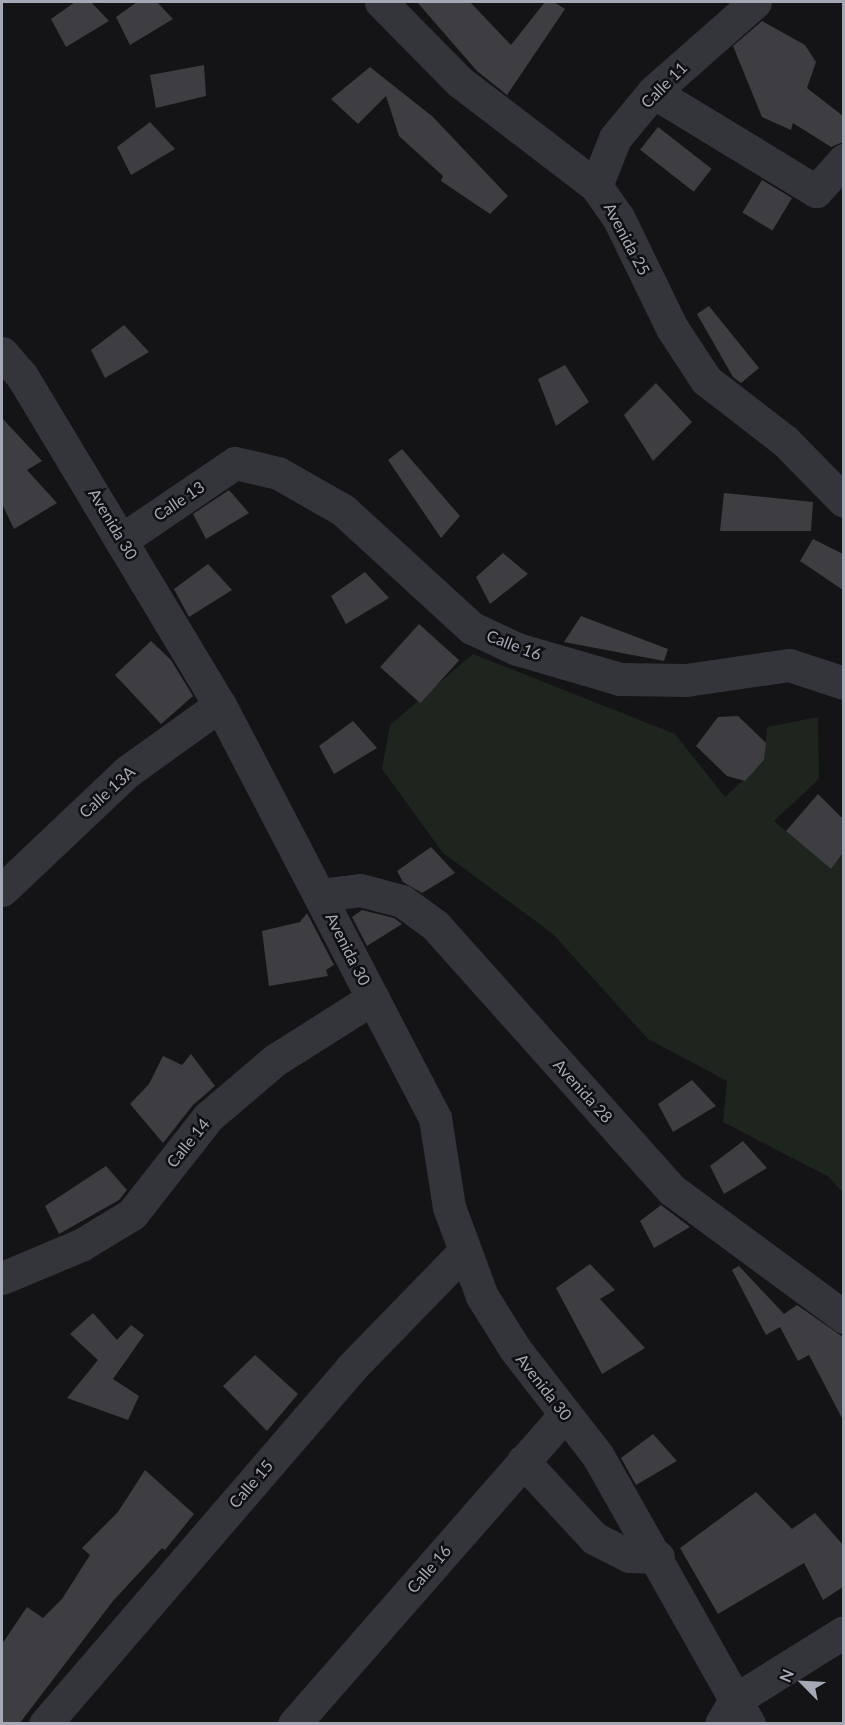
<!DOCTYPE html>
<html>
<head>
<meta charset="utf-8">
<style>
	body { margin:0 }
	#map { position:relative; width:845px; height:1725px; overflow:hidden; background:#141315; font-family:Lato,sans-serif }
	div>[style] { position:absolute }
	.green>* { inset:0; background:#1e251f }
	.building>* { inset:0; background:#3e3e42; transform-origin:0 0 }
	.minor>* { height:33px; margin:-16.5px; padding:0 16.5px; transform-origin:16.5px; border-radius:16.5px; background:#34353a }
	span { translate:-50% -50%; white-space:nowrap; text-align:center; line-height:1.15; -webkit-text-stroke:5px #0f0e10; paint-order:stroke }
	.street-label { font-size:16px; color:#a5a9b6 }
	.frame { position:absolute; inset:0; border:3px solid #a5a9b6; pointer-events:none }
	.north { position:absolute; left:773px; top:1653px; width:60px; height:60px; -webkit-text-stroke:4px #0f0e10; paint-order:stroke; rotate:294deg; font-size:16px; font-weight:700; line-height:24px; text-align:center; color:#a5a9b6 }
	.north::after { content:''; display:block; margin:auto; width:21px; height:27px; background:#a5a9b6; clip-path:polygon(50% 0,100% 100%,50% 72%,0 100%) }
</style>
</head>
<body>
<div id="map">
	<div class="green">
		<div style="clip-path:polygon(473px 654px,675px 734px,725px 797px,764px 761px,767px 727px,818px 717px,819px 779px,774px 821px,831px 869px,843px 854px,843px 1193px,829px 1177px,723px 1122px,727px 1081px,648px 1039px,553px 934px,443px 853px,382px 769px,390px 725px)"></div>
	</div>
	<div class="building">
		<div style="clip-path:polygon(75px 2px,91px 2px,109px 21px,66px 47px,51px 19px)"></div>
		<div style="clip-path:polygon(137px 2px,157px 2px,173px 19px,130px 45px,116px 17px)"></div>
		<div style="clip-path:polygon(417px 2px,470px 2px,511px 45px,545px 2px,554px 2px,565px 9px,507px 95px,477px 71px)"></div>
		<div style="clip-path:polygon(762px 21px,805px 45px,816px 62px,807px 88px,843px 116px,843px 142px,831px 147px,793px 123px,791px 130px,762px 117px,733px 46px)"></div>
		<div style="clip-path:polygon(204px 65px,206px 96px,156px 108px,150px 75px)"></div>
		<div style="clip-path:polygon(370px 67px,433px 117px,508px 196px,490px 214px,441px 181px,443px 176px,399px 136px,386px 96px,358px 124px,331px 99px)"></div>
		<div style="clip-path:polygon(150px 122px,175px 149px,131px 175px,117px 147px)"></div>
		<div style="left:658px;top:127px;width:68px;height:29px;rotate:38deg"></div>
		<div style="left:762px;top:180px;width:35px;height:38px;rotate:31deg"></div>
		<div style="clip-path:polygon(709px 306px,759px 368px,741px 383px,733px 377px,697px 314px)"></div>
		<div style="clip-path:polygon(124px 325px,149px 352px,105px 378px,91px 350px)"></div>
		<div style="clip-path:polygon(565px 365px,589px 402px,556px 426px,538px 379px)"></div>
		<div style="clip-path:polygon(656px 383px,692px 422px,653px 461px,624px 415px)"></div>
		<div style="clip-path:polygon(2px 418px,42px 461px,27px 470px,57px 503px,14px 529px,2px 504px)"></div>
		<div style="clip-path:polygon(402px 449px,460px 516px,441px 538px,388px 460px)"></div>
		<div style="clip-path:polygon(229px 490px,249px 513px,206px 539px,193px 514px)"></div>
		<div style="clip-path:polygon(724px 493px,813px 502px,811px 531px,720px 531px)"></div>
		<div style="clip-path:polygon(813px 539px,843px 554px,843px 590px,800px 561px)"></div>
		<div style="clip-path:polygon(503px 553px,528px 574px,490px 604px,476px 577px)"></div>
		<div style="clip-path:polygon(208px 564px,232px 590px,189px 617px,174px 589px)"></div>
		<div style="clip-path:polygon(365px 572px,389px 598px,346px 624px,331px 596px)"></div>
		<div style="clip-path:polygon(581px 616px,668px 649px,664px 661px,564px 642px)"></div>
		<div style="left:419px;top:624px;width:54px;height:58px;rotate:42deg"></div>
		<div style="clip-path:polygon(151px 641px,171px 660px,193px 696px,161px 724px,115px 675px)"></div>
		<div style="clip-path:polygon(738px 716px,766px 743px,764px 760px,745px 781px,727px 776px,696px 746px,718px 717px)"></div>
		<div style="clip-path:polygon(353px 721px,377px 748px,334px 774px,319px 746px)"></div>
		<div style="clip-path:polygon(818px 794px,843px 819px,843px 853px,831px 869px,786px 831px)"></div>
		<div style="clip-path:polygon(431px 847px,455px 873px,422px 893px,403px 882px,397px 871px)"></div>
		<div style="clip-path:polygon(362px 910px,394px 918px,402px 924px,367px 946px,352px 917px)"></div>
		<div style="clip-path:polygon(307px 913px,334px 965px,326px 970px,328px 976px,269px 986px,262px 931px,300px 922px)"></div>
		<div style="clip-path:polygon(191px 1054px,215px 1086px,193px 1105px,163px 1143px,130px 1104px,149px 1084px,163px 1056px,182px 1065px)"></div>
		<div style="clip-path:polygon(692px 1080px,716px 1106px,673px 1132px,658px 1104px)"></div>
		<div style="clip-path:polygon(743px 1141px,767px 1168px,724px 1194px,710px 1166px)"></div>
		<div style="clip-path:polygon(106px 1166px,127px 1190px,119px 1200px,59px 1234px,45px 1206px)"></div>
		<div style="clip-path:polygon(661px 1205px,690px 1227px,654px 1248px,640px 1221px)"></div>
		<div style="clip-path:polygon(590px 1264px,615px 1290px,600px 1299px,645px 1348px,602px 1374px,556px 1288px)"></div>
		<div style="clip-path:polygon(739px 1266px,784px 1314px,797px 1305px,843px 1337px,843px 1420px,809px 1355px,798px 1361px,780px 1327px,766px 1335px,732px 1270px)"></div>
		<div style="clip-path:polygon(93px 1313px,117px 1340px,131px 1325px,144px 1335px,113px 1379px,139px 1396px,128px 1420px,67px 1398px,98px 1360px,70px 1334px)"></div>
		<div style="clip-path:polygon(255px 1355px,298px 1394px,267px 1431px,223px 1386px)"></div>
		<div style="clip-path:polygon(653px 1434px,677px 1461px,636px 1485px,621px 1458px)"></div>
		<div style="clip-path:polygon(145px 1470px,194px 1514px,165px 1550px,162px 1548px,113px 1601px,19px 1724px,2px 1724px,2px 1644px,27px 1607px,43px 1618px,62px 1599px,90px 1555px,82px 1548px,118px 1512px)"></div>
		<div style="clip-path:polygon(756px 1492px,792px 1529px,815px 1513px,843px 1545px,843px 1587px,823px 1600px,804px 1563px,718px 1614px,680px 1548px)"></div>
	</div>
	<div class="minor">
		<div style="left:381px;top:2px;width:112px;rotate:45.4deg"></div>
		<div style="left:460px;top:82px;width:171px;rotate:37.4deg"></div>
		<div style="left:596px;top:186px;width:38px;rotate:55deg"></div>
		<div style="left:618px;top:217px;width:123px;rotate:64.1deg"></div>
		<div style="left:672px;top:328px;width:62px;rotate:56.8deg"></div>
		<div style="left:706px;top:380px;width:100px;rotate:37.7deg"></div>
		<div style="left:785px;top:441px;width:84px;rotate:45.5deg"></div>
		<div style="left:653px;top:92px;width:191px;rotate:31.3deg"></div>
		<div style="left:816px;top:191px;width:42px;rotate:-47.9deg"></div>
		<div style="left:596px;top:186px;width:52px;rotate:-68.4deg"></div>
		<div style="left:615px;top:138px;width:60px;rotate:-50.4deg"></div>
		<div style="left:653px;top:92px;width:136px;rotate:-41.4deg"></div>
		<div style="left:2px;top:353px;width:30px;rotate:49deg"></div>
		<div style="left:22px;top:376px;width:384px;rotate:59deg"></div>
		<div style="left:220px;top:705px;width:466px;rotate:62.5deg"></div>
		<div style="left:435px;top:1118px;width:90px;rotate:81.1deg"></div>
		<div style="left:449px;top:1207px;width:95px;rotate:69.7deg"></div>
		<div style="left:482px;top:1296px;width:62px;rotate:58.1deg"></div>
		<div style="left:515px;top:1349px;width:135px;rotate:52.2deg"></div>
		<div style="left:598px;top:1456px;width:308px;rotate:60.6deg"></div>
		<div style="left:123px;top:539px;width:135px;rotate:-34.2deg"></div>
		<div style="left:235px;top:463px;width:44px;rotate:13.1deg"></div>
		<div style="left:278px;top:473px;width:75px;rotate:29.6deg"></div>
		<div style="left:343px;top:510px;width:175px;rotate:42.5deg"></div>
		<div style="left:472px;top:628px;width:50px;rotate:25deg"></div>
		<div style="left:517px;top:649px;width:107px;rotate:16.2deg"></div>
		<div style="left:620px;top:679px;width:66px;rotate:0.9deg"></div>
		<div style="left:686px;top:680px;width:104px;rotate:-8.3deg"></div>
		<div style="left:789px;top:665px;width:58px;rotate:18.1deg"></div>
		<div style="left:2px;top:890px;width:173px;rotate:-43.4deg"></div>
		<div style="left:128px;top:771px;width:113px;rotate:-35.7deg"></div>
		<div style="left:321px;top:895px;width:39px;rotate:-7deg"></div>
		<div style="left:360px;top:890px;width:43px;rotate:14.7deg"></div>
		<div style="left:402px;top:901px;width:41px;rotate:36deg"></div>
		<div style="left:435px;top:925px;width:356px;rotate:48.2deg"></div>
		<div style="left:672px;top:1190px;width:214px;rotate:36.4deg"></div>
		<div style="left:2px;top:1278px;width:86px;rotate:-22.7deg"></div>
		<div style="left:81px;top:1245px;width:60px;rotate:-31.3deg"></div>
		<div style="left:132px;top:1214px;width:123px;rotate:-51.9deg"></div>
		<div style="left:208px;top:1117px;width:88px;rotate:-40.4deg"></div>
		<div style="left:275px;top:1060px;width:116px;rotate:-32.3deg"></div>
		<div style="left:523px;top:1461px;width:105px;rotate:47.3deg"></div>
		<div style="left:594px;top:1538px;width:39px;rotate:27deg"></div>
		<div style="left:629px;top:1556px;width:29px;rotate:2deg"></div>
		<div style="left:45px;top:1724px;width:469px;rotate:-49.3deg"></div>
		<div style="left:351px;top:1368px;width:162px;rotate:-45.8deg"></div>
		<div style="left:294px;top:1724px;width:412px;rotate:-48.8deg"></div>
		<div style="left:721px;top:1724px;width:28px;rotate:-60deg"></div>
		<div style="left:735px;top:1700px;width:128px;rotate:-32deg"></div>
	</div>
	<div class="street-label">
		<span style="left:664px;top:85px;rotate:-45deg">Calle 11</span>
		<span style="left:627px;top:239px;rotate:62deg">Avenida 25</span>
		<span style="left:179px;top:501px;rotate:-34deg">Calle 13</span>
		<span style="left:113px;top:524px;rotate:59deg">Avenida 30</span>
		<span style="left:514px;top:645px;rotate:21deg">Calle 16</span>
		<span style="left:107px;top:792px;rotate:-42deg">Calle 13A</span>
		<span style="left:348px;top:949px;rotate:63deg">Avenida 30</span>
		<span style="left:583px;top:1091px;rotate:48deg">Avenida 28</span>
		<span style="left:188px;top:1143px;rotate:-51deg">Calle 14</span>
		<span style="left:544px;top:1387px;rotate:52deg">Avenida 30</span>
		<span style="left:251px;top:1484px;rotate:-49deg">Calle 15</span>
		<span style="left:429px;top:1569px;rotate:-49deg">Calle 16</span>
	</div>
	<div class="frame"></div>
	<div class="north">N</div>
</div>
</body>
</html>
